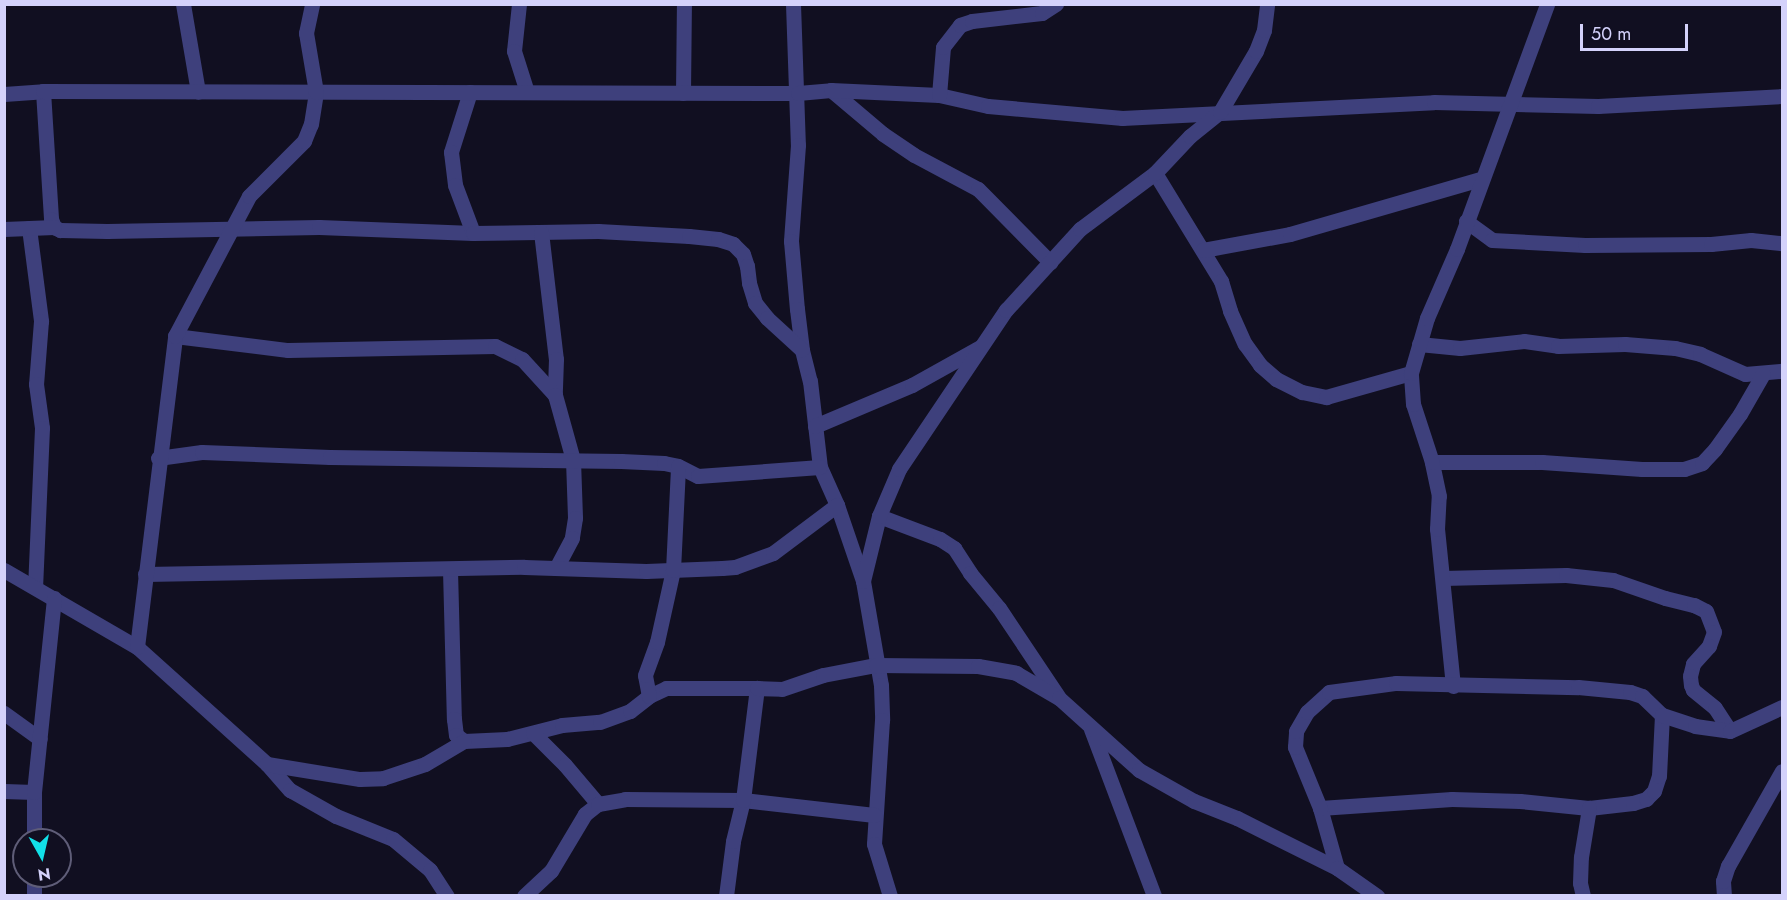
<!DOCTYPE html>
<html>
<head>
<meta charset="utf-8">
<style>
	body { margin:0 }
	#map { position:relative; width:1787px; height:900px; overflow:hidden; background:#110f21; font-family:Jost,sans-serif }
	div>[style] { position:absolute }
	.minor>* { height:15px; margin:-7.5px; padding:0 7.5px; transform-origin:7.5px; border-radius:7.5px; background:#3e407c }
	span { translate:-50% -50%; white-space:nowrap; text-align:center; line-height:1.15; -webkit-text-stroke:4.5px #110f21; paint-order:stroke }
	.frame { position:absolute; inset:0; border:6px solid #d4d2fb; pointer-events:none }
	.north { position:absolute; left:12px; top:828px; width:60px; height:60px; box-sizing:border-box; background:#110f21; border:2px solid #5f5d78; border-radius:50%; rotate:172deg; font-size:16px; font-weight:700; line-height:24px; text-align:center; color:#d4d2fb }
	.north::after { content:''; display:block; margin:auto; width:21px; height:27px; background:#12e0e8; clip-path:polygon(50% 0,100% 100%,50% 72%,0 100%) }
	.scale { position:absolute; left:1580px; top:24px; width:108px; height:27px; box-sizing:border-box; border:3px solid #d4d2fb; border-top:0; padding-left:8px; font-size:18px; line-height:21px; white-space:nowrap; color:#d4d2fb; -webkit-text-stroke:4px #110f21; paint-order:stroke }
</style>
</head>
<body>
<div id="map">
	<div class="minor">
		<div style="left:183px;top:4px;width:89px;rotate:80.3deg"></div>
		<div style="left:519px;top:4px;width:47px;rotate:96.1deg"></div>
		<div style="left:514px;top:51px;width:43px;rotate:72.4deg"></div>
		<div style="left:793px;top:4px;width:141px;rotate:88deg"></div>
		<div style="left:798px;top:145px;width:96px;rotate:94.2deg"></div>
		<div style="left:791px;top:241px;width:68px;rotate:85deg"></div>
		<div style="left:797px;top:309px;width:41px;rotate:83deg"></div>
		<div style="left:802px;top:350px;width:32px;rotate:76deg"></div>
		<div style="left:810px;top:381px;width:87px;rotate:83.4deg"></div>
		<div style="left:820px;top:467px;width:42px;rotate:65.9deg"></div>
		<div style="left:837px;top:505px;width:80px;rotate:71.1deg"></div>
		<div style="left:863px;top:581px;width:106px;rotate:80.2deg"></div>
		<div style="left:881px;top:685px;width:35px;rotate:88deg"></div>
		<div style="left:882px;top:720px;width:124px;rotate:93.7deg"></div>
		<div style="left:874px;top:844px;width:54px;rotate:72.9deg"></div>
		<div style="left:831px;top:90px;width:68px;rotate:40.2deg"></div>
		<div style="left:883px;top:134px;width:37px;rotate:34deg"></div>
		<div style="left:914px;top:155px;width:72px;rotate:28deg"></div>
		<div style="left:978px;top:189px;width:103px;rotate:45.4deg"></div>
		<div style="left:43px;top:91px;width:128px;rotate:86.4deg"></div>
		<div style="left:51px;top:219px;width:9px;rotate:69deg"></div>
		<div style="left:54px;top:227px;width:7px;rotate:27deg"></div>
		<div style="left:60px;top:230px;width:47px;rotate:1.2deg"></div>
		<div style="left:107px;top:231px;width:212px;rotate:-1.1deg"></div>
		<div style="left:319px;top:227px;width:154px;rotate:2.2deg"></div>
		<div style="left:470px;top:92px;width:63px;rotate:107.6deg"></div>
		<div style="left:451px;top:152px;width:33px;rotate:83deg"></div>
		<div style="left:455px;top:185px;width:51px;rotate:69.4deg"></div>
		<div style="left:473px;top:233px;width:125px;rotate:-0.9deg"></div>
		<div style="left:598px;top:231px;width:91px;rotate:3.1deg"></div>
		<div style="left:689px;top:236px;width:29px;rotate:6deg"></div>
		<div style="left:718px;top:239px;width:16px;rotate:18deg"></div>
		<div style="left:733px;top:244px;width:14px;rotate:45deg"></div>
		<div style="left:743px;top:254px;width:13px;rotate:72deg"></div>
		<div style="left:747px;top:266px;width:17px;rotate:83deg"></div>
		<div style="left:749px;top:283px;width:21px;rotate:73deg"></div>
		<div style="left:755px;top:303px;width:19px;rotate:51deg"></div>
		<div style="left:767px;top:318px;width:47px;rotate:42.4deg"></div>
		<div style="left:683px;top:93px;width:89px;rotate:-89.4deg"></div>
		<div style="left:4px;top:94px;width:39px;rotate:-4deg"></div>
		<div style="left:43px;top:91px;width:755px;rotate:0.15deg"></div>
		<div style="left:798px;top:93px;width:33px;rotate:-5deg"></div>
		<div style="left:831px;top:90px;width:108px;rotate:2.7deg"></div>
		<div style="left:939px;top:95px;width:50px;rotate:12.7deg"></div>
		<div style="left:988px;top:106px;width:135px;rotate:5.1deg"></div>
		<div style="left:1122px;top:118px;width:312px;rotate:-2.9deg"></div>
		<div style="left:1434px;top:102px;width:164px;rotate:1.4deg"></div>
		<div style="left:1598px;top:106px;width:184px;rotate:-3.1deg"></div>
		<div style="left:939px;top:95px;width:48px;rotate:-85.2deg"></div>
		<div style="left:943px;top:47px;width:28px;rotate:-52deg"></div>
		<div style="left:960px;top:25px;width:13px;rotate:-18deg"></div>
		<div style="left:972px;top:21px;width:70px;rotate:-6.5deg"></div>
		<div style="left:1042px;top:13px;width:17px;rotate:-33deg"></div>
		<div style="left:1155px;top:173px;width:127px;rotate:58.6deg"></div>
		<div style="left:1221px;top:281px;width:31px;rotate:73deg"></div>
		<div style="left:1230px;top:311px;width:36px;rotate:66deg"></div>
		<div style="left:1245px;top:344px;width:26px;rotate:54deg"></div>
		<div style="left:1260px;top:365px;width:21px;rotate:41deg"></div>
		<div style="left:1276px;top:379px;width:29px;rotate:27deg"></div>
		<div style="left:1302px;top:392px;width:25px;rotate:12deg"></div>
		<div style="left:1326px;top:397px;width:88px;rotate:-15.8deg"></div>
		<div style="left:1466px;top:221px;width:32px;rotate:36deg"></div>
		<div style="left:1492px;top:240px;width:93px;rotate:3.1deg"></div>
		<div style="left:1585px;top:245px;width:126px;rotate:-0.5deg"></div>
		<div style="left:1711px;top:244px;width:40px;rotate:-5.7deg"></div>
		<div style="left:1751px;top:240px;width:31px;rotate:6deg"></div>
		<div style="left:29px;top:228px;width:94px;rotate:82.6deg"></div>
		<div style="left:41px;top:321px;width:63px;rotate:94.5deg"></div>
		<div style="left:36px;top:384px;width:44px;rotate:82.2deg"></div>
		<div style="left:42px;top:428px;width:159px;rotate:92.5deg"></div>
		<div style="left:4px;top:229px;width:50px;rotate:-2.3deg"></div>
		<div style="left:541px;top:232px;width:128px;rotate:83.3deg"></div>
		<div style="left:556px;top:359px;width:36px;rotate:92deg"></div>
		<div style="left:1203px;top:250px;width:88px;rotate:-10.4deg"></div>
		<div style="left:1290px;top:234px;width:199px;rotate:-16.1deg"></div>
		<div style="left:175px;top:336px;width:114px;rotate:7.1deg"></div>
		<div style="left:288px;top:350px;width:207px;rotate:-1.1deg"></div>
		<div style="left:495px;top:346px;width:30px;rotate:26deg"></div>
		<div style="left:522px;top:359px;width:49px;rotate:47.5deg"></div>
		<div style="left:555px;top:395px;width:67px;rotate:74.5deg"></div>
		<div style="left:573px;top:460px;width:58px;rotate:88deg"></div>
		<div style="left:575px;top:518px;width:20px;rotate:99deg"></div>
		<div style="left:572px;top:538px;width:34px;rotate:118deg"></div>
		<div style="left:1419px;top:344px;width:41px;rotate:5.6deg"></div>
		<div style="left:1460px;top:348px;width:64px;rotate:-6.2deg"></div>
		<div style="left:1524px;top:341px;width:34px;rotate:8deg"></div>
		<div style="left:1558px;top:346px;width:67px;rotate:-1.7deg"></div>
		<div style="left:1625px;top:344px;width:50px;rotate:4.6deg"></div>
		<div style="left:1675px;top:348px;width:26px;rotate:13deg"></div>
		<div style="left:1700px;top:354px;width:49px;rotate:24deg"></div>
		<div style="left:1745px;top:374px;width:37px;rotate:-5deg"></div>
		<div style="left:815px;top:426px;width:105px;rotate:-22.9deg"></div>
		<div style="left:912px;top:385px;width:78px;rotate:-29.2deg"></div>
		<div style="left:158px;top:458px;width:44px;rotate:-7.8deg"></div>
		<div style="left:202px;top:452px;width:128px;rotate:2.2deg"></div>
		<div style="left:330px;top:457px;width:291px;rotate:0.8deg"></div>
		<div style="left:621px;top:461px;width:43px;rotate:2.7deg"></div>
		<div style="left:664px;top:463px;width:14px;rotate:12deg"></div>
		<div style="left:678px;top:466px;width:22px;rotate:27deg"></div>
		<div style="left:698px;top:476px;width:122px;rotate:-4.2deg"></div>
		<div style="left:1432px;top:462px;width:110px"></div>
		<div style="left:1542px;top:462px;width:100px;rotate:4deg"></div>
		<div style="left:1642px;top:469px;width:42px"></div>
		<div style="left:1684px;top:469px;width:19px;rotate:-18deg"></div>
		<div style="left:1702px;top:463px;width:19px;rotate:-47deg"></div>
		<div style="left:1715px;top:449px;width:43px;rotate:-54.5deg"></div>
		<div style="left:1740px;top:414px;width:46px;rotate:-60.1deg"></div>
		<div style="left:879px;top:516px;width:65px;rotate:20.7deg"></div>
		<div style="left:940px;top:539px;width:17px;rotate:33deg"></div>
		<div style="left:954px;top:548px;width:30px;rotate:57deg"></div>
		<div style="left:970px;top:573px;width:45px;rotate:50.4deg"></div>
		<div style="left:999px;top:608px;width:106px;rotate:56.2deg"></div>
		<div style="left:4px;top:570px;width:154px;rotate:30.1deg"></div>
		<div style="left:137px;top:647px;width:175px;rotate:42deg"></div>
		<div style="left:267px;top:764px;width:35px;rotate:49deg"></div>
		<div style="left:290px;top:790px;width:53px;rotate:29.5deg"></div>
		<div style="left:336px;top:816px;width:61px;rotate:22deg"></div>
		<div style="left:393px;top:839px;width:48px;rotate:40deg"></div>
		<div style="left:430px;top:870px;width:31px;rotate:57deg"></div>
		<div style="left:450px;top:570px;width:149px;rotate:88.5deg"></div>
		<div style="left:454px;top:719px;width:16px;rotate:83deg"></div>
		<div style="left:456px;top:735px;width:10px;rotate:37deg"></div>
		<div style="left:464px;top:741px;width:43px;rotate:-2.7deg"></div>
		<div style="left:507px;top:739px;width:57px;rotate:-14.3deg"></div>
		<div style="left:562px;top:725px;width:38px;rotate:-5deg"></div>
		<div style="left:600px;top:722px;width:32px;rotate:-20deg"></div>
		<div style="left:630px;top:711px;width:24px;rotate:-38deg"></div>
		<div style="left:649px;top:696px;width:19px;rotate:-25deg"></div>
		<div style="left:666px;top:688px;width:91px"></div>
		<div style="left:145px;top:574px;width:379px;rotate:-1.1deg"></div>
		<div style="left:524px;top:567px;width:122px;rotate:1.9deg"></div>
		<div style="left:646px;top:571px;width:76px;rotate:-2.3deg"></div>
		<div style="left:722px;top:568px;width:13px;rotate:-4deg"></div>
		<div style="left:735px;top:567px;width:40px;rotate:-20.2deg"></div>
		<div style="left:773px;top:553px;width:80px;rotate:-36.9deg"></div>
		<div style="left:1443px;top:578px;width:123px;rotate:-1.4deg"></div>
		<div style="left:1566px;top:575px;width:47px;rotate:6.1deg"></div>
		<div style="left:1613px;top:580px;width:55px;rotate:19.1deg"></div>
		<div style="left:1665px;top:598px;width:30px;rotate:14deg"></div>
		<div style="left:1694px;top:605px;width:13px;rotate:27deg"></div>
		<div style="left:1706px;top:611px;width:22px;rotate:69deg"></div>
		<div style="left:1714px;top:632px;width:15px;rotate:110deg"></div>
		<div style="left:1709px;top:646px;width:24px;rotate:132deg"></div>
		<div style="left:1693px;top:664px;width:12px;rotate:104deg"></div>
		<div style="left:1690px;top:676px;width:9px;rotate:84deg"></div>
		<div style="left:1691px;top:685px;width:5px;rotate:68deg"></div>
		<div style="left:1693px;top:690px;width:28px;rotate:39deg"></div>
		<div style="left:1715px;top:708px;width:27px;rotate:57deg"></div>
		<div style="left:863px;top:581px;width:67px;rotate:-76.2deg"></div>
		<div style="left:879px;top:516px;width:51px;rotate:-66.9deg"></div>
		<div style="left:899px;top:469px;width:192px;rotate:-56.1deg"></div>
		<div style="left:1006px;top:310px;width:110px;rotate:-47.6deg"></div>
		<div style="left:1080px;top:229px;width:94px;rotate:-36.7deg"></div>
		<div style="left:1155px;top:173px;width:51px;rotate:-46.6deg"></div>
		<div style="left:1190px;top:136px;width:38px;rotate:-39deg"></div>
		<div style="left:1220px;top:112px;width:71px;rotate:-59.5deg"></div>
		<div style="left:1256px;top:51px;width:22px;rotate:-69deg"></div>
		<div style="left:1264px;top:30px;width:26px;rotate:-83deg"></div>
		<div style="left:137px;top:647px;width:313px;rotate:-83deg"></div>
		<div style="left:175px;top:336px;width:158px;rotate:-62.1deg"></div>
		<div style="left:249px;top:196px;width:78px;rotate:-45deg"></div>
		<div style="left:304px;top:141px;width:18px;rotate:-68deg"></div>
		<div style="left:311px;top:124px;width:32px;rotate:-81deg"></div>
		<div style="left:316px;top:92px;width:60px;rotate:-99.6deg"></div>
		<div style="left:306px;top:33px;width:30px;rotate:-78deg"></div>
		<div style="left:1453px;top:686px;width:158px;rotate:-95.8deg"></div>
		<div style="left:1437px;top:529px;width:33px;rotate:-87deg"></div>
		<div style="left:1439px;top:496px;width:35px;rotate:-102deg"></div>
		<div style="left:1432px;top:462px;width:61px;rotate:-108.1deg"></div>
		<div style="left:1413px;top:404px;width:31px;rotate:-94deg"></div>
		<div style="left:1411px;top:373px;width:57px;rotate:-73.8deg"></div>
		<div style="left:1427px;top:318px;width:75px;rotate:-66.5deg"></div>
		<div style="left:1457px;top:249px;width:261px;rotate:-69.8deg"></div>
		<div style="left:649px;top:696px;width:21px;rotate:-101deg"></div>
		<div style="left:645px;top:675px;width:35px;rotate:-70deg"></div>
		<div style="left:657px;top:642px;width:74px;rotate:-77.5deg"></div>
		<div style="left:673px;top:570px;width:104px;rotate:-87.2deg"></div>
		<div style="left:4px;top:713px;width:44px;rotate:35.8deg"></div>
		<div style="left:1091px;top:729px;width:178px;rotate:69.3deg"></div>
		<div style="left:533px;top:733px;width:45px;rotate:45deg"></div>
		<div style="left:565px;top:765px;width:51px;rotate:49.8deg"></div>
		<div style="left:267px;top:764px;width:94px;rotate:9.2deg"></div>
		<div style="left:360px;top:779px;width:23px;rotate:-2deg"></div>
		<div style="left:383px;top:778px;width:44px;rotate:-18.4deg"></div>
		<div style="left:425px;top:764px;width:45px;rotate:-30.5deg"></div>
		<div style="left:4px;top:791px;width:30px;rotate:2deg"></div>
		<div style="left:1320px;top:808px;width:132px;rotate:-3.9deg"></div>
		<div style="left:1452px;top:799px;width:68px;rotate:1.7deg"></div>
		<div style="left:1520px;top:801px;width:69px;rotate:5.8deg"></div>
		<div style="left:1589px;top:808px;width:44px;rotate:-6.5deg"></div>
		<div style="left:1633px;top:803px;width:14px;rotate:-17deg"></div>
		<div style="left:1646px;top:799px;width:11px;rotate:-45deg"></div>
		<div style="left:1654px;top:791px;width:16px;rotate:-72deg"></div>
		<div style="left:1659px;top:776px;width:61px;rotate:-87.2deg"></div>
		<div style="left:34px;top:840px;width:48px;rotate:-90deg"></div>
		<div style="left:34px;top:792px;width:195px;rotate:-84.1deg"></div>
		<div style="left:1337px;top:868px;width:62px;rotate:-105.8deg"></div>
		<div style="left:1320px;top:808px;width:66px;rotate:-112.3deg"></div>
		<div style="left:1295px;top:747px;width:16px;rotate:-86deg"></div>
		<div style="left:1296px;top:731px;width:22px;rotate:-60deg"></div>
		<div style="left:1307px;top:712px;width:30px;rotate:-42deg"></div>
		<div style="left:1329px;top:692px;width:68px;rotate:-7.7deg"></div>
		<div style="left:1396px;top:683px;width:182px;rotate:1.3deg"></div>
		<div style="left:1578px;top:687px;width:52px;rotate:5.5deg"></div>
		<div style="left:1630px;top:692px;width:13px;rotate:18deg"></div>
		<div style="left:1642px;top:696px;width:28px;rotate:44deg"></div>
		<div style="left:1662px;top:715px;width:35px;rotate:18deg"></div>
		<div style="left:1695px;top:726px;width:35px;rotate:8deg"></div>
		<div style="left:1730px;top:731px;width:57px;rotate:-24.8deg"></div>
		<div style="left:34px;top:876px;width:20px;rotate:90deg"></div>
		<div style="left:524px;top:896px;width:37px;rotate:-43deg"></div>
		<div style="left:551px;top:871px;width:66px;rotate:-59.2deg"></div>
		<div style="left:585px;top:814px;width:16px;rotate:-38deg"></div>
		<div style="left:598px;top:804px;width:27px;rotate:-10deg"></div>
		<div style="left:625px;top:799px;width:118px;rotate:0.5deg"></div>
		<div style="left:743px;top:800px;width:132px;rotate:6.5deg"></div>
		<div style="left:726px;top:896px;width:55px;rotate:-82.7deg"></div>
		<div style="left:733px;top:841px;width:42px;rotate:-76.3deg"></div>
		<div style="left:743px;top:800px;width:113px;rotate:-82.9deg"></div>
		<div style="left:757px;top:688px;width:25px;rotate:2deg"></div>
		<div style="left:782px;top:689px;width:43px;rotate:-18.9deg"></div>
		<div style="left:823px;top:675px;width:54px;rotate:-10.7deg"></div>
		<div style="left:876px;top:665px;width:102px;rotate:0.6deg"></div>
		<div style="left:978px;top:666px;width:39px;rotate:10deg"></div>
		<div style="left:1016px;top:673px;width:50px;rotate:30.2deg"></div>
		<div style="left:1059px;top:698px;width:108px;rotate:42deg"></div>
		<div style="left:1139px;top:770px;width:63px;rotate:29.4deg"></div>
		<div style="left:1194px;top:801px;width:46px;rotate:21.6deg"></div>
		<div style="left:1237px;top:818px;width:112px;rotate:26.6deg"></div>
		<div style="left:1337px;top:868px;width:49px;rotate:35deg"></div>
		<div style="left:1583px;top:896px;width:13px;rotate:-103deg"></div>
		<div style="left:1580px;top:883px;width:26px;rotate:-88deg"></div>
		<div style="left:1581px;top:857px;width:50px;rotate:-80.7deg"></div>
		<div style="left:1724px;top:896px;width:15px;rotate:-94deg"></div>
		<div style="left:1723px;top:881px;width:16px;rotate:-72deg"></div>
		<div style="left:1728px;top:866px;width:109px;rotate:-60.4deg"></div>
	</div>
	<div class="frame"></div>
	<div class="north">N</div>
	<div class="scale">50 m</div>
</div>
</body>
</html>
